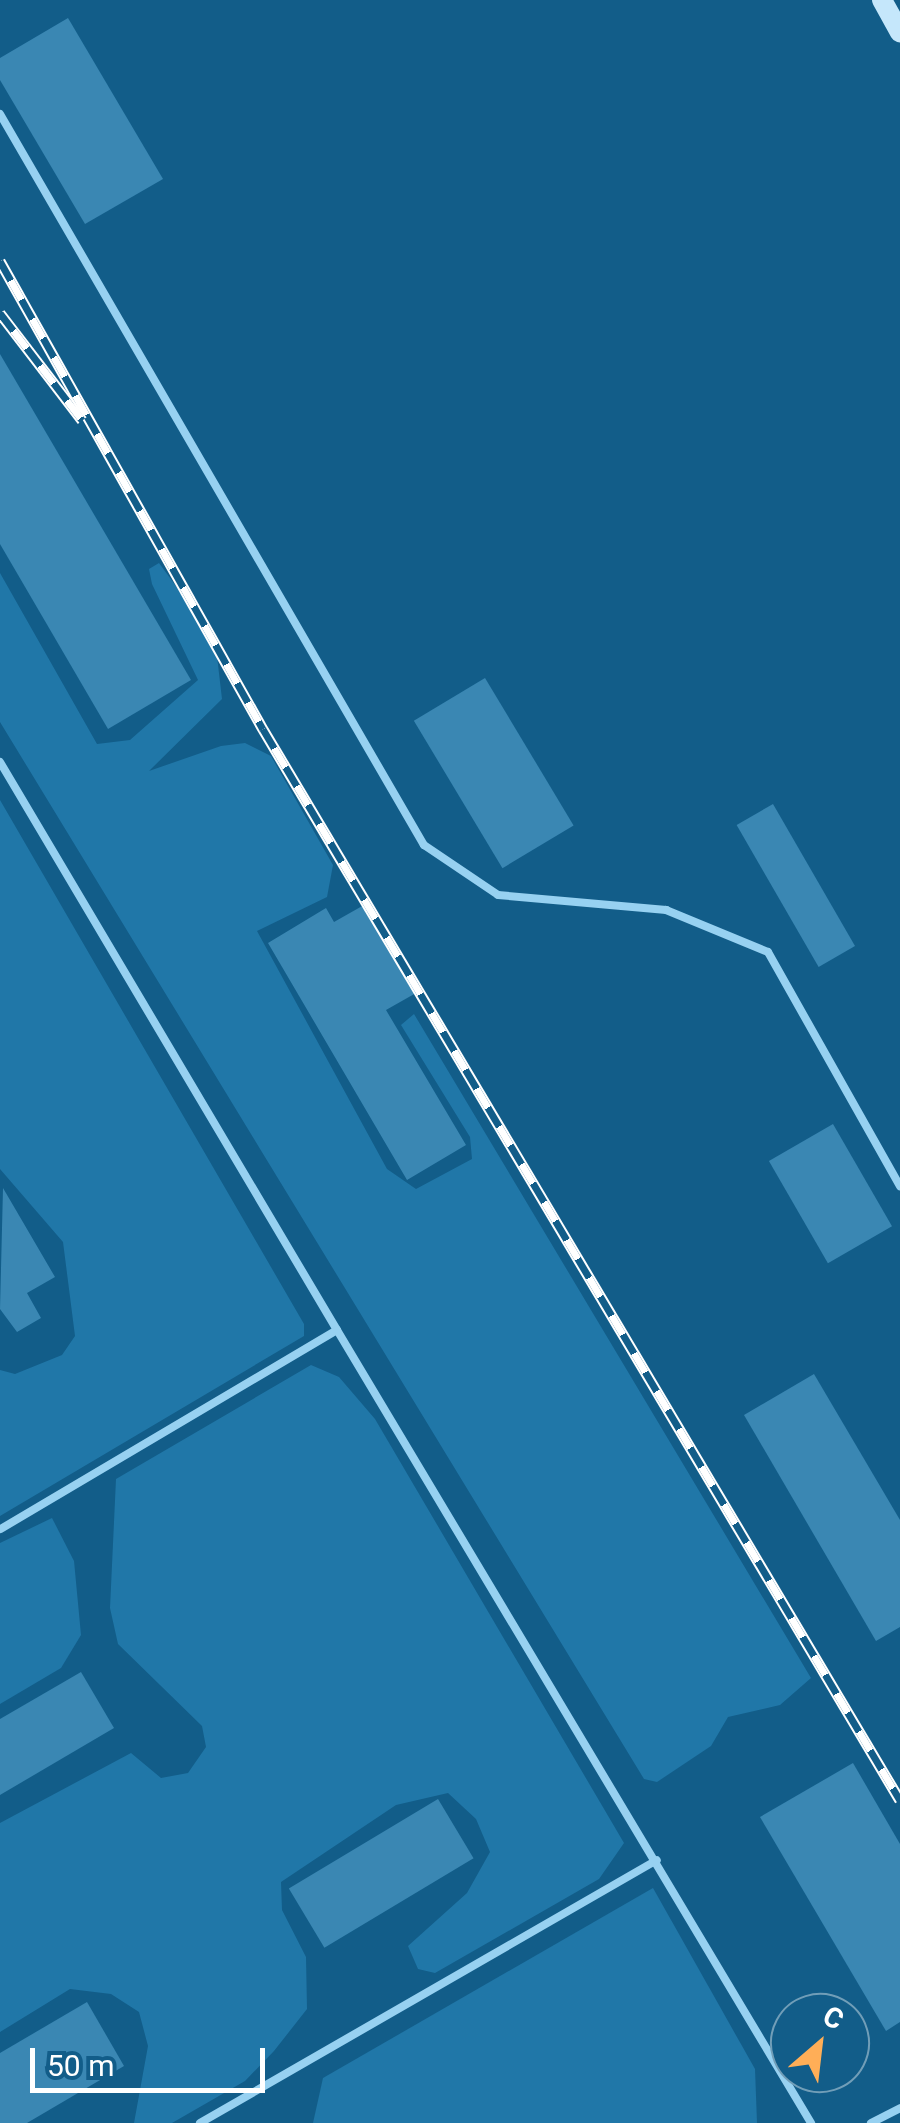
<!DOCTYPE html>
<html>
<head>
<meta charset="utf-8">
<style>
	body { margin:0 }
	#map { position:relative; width:900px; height:2123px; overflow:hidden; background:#125d89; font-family:Roboto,sans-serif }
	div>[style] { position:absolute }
	.green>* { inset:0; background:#2077a8 }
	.building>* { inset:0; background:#3a87b3; transform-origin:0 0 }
	.lane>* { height:8px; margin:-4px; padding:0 4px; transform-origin:4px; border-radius:4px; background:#97d1f1 }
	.secondary>* { height:20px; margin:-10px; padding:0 10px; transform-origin:10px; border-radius:10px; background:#c5e7fb }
	.rail>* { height:11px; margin-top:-5.5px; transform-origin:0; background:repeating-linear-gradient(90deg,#125d89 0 22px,#fff 0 44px); box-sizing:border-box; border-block:2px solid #fff }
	span { translate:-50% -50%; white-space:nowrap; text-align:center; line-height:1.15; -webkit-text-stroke:8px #125d89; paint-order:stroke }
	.north { position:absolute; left:770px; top:1993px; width:100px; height:100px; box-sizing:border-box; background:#125d89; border:2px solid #719eb8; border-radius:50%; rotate:28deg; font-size:28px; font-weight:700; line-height:40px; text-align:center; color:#fff }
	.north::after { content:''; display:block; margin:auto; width:35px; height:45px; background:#ffae57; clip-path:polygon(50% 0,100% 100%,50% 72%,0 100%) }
	.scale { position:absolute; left:30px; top:2048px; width:235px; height:45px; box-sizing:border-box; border:5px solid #fff; border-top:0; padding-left:12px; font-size:30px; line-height:35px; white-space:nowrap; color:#fff; -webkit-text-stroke:8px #125d89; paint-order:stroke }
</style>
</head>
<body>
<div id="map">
	<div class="green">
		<div style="clip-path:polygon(159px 563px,215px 639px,222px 699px,149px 771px,221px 746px,245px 743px,271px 756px,333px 865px,327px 897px,257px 931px,387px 1169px,416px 1189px,472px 1159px,470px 1137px,401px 1025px,414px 1014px,811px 1678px,780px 1705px,728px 1717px,711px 1746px,657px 1782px,644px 1779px,0 722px,0 573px,97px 744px,130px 740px,198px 680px,152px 584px,149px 569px)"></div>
		<div style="clip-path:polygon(0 800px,304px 1324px,304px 1336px,0 1516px,0 1370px,15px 1374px,62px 1355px,75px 1336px,63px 1242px,0 1169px)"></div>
		<div style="clip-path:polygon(311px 1365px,339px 1377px,375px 1419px,624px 1843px,599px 1879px,435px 1973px,418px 1969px,408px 1946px,467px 1893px,490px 1852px,476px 1819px,448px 1793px,396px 1805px,281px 1882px,282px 1910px,306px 1957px,307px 2009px,274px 2051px,245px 2081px,172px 2123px,134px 2123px,148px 2046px,139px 2012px,111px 1994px,70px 1989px,0 2032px,0 1823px,131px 1753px,161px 1778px,188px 1773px,206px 1747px,202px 1726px,118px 1644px,110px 1608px,116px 1479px)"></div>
		<div style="clip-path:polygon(52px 1518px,74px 1561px,81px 1635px,61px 1668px,0 1704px,0 1543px)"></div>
		<div style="clip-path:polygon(653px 1888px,755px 2069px,757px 2123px,313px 2123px,323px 2078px)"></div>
	</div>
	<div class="building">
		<div style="clip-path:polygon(68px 18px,163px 179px,85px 224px,0 80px,0 58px)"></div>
		<div style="clip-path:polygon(0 354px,191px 680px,108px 729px,0 544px)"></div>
		<div style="left:485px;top:678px;width:172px;height:83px;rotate:59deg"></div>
		<div style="left:773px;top:804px;width:164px;height:42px;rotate:60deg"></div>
		<div style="clip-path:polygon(364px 905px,416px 993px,386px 1010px,466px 1145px,407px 1180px,268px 943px,326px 908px,334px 922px)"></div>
		<div style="left:833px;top:1124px;width:118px;height:74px;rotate:60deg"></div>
		<div style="clip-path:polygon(3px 1188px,55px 1277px,27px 1293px,41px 1318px,17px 1332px,0 1309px)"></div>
		<div style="clip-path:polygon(814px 1374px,900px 1520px,900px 1627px,876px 1641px,744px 1415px)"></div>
		<div style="clip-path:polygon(81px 1672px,114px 1728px,0 1795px,0 1719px)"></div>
		<div style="clip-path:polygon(853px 1763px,900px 1844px,900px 2022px,886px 2031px,760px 1817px)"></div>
		<div style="left:438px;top:1799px;width:69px;height:174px;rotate:59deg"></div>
		<div style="clip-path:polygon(87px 2002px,124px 2066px,27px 2123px,0 2123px,0 2053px)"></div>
	</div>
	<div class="lane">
		<div style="left:0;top:114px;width:845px;rotate:59.89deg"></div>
		<div style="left:424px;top:845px;width:89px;rotate:34deg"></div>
		<div style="left:498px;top:895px;width:169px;rotate:5.1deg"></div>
		<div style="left:666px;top:910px;width:110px;rotate:22.4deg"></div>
		<div style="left:768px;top:952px;width:269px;rotate:60.6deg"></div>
		<div style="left:0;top:762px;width:660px;rotate:59.32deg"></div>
		<div style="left:337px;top:1330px;width:391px;rotate:149.4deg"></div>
		<div style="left:337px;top:1330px;width:924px;rotate:59.13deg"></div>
		<div style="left:200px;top:2123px;width:527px;rotate:-29.92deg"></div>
		<div style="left:871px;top:2123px;width:33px;rotate:-27deg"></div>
	</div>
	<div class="secondary">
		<div style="left:882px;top:0;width:37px;rotate:61deg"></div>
	</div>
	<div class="rail">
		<div style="left:0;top:261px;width:537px;rotate:60.67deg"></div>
		<div style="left:263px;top:729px;width:1246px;rotate:59.26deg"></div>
		<div style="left:0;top:313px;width:135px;rotate:52.5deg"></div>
	</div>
	<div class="north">С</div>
	<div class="scale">50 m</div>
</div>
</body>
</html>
